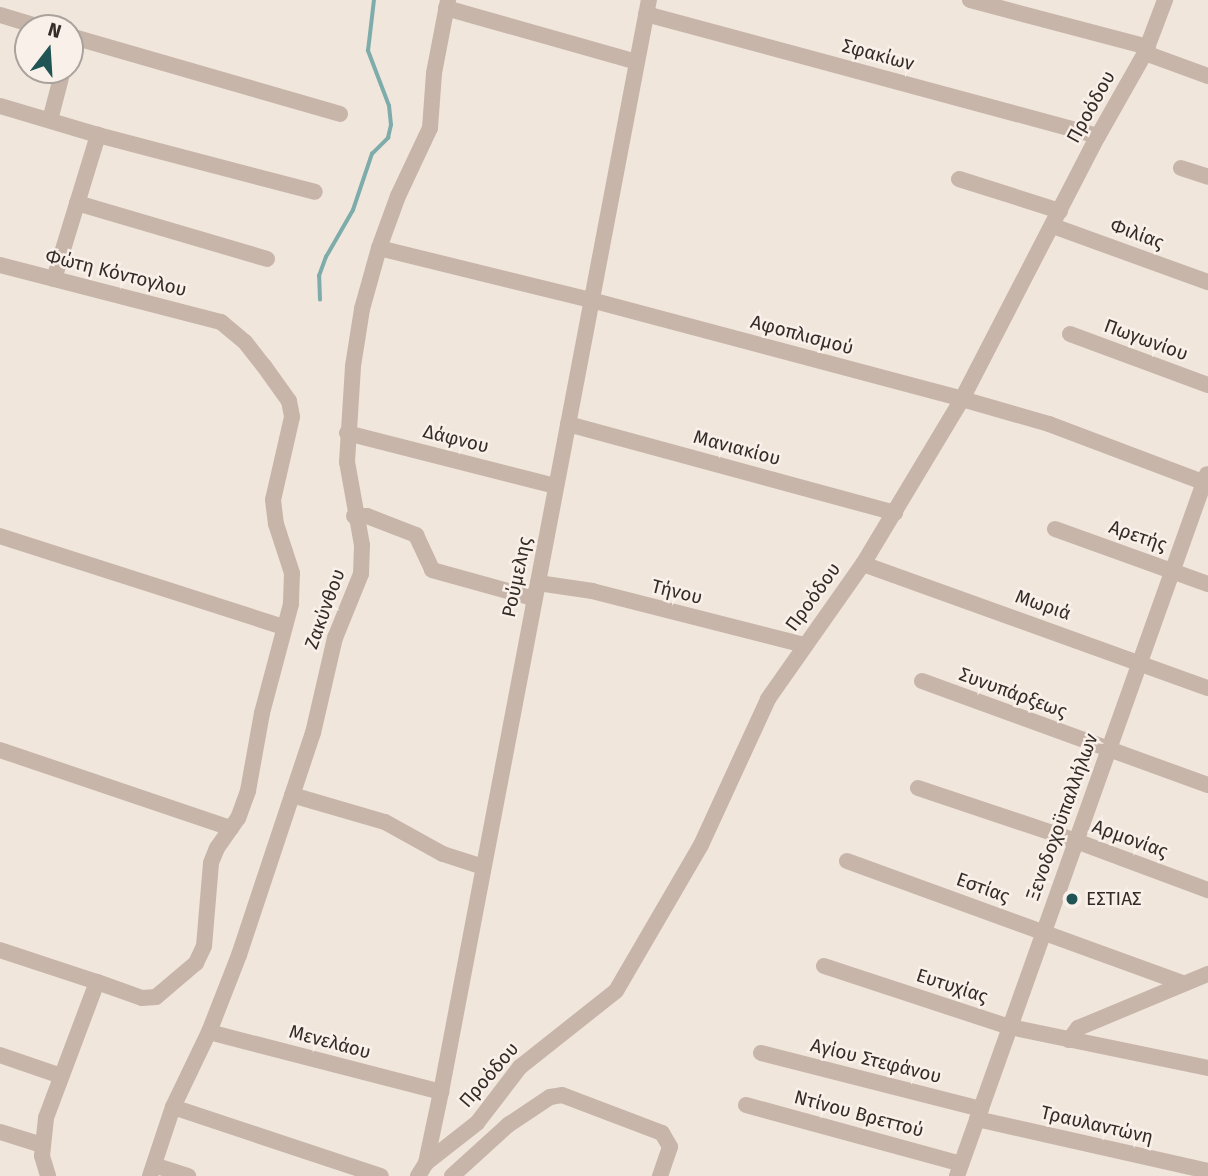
<!DOCTYPE html>
<html>
<head>
<meta charset="utf-8">
<style>
	body { margin:0 }
	#map { position:relative; width:1208px; height:1176px; overflow:hidden; background:#f0e6dc; font-family:"Fira Sans",sans-serif }
	div>[style] { position:absolute }
	.stream>* { height:3.5px; margin:-1.75px; padding:0 1.75px; transform-origin:1.75px; border-radius:1.75px; background:#7dacab }
	.minor>* { height:16px; margin:-8px; padding:0 8px; transform-origin:8px; border-radius:8px; background:#c8b5a9 }
	.dots>* { width:19px; height:19px; translate:-50% -50%; box-sizing:border-box; border:4px solid #f8f0e9; border-radius:50% }
	span { translate:-50% -50%; white-space:nowrap; text-align:center; line-height:1.15; -webkit-text-stroke:5px #f8f0e9; paint-order:stroke }
	.street-label { font-size:19px; color:#352c28 }
	.poi-label { font-size:19px; color:#352c28 }
	.left { translate:0 -50%; text-align:left }
	.north { position:absolute; left:14px; top:14px; width:70px; height:70px; box-sizing:border-box; background:#f8f0e9; border:2px solid #aaa29c; border-radius:50%; rotate:17deg; font-size:19px; font-weight:700; line-height:28px; text-align:center; color:#352c28 }
	.north::after { content:''; display:block; margin:auto; width:24px; height:32px; background:#215454; clip-path:polygon(50% 0,100% 100%,50% 72%,0 100%) }
</style>
</head>
<body>
<div id="map">
	<div class="stream">
		<div style="left:320px;top:300px;width:24px;rotate:-92deg"></div>
		<div style="left:319px;top:276px;width:20px;rotate:-70deg"></div>
		<div style="left:326px;top:257px;width:54px;rotate:-60.1deg"></div>
		<div style="left:353px;top:210px;width:59px;rotate:-71.3deg"></div>
		<div style="left:372px;top:154px;width:23px;rotate:-45deg"></div>
		<div style="left:388px;top:138px;width:13px;rotate:-77deg"></div>
		<div style="left:391px;top:125px;width:19px;rotate:-96deg"></div>
		<div style="left:389px;top:106px;width:59px;rotate:-110.9deg"></div>
		<div style="left:368px;top:51px;width:51px;rotate:-83.3deg"></div>
	</div>
	<div class="minor">
		<div style="left:970px;top:0;width:184px;rotate:14.8deg"></div>
		<div style="left:446px;top:8px;width:198px;rotate:15.8deg"></div>
		<div style="left:646px;top:14px;width:468px;rotate:15.1deg"></div>
		<div style="left:0;top:15px;width:45px;rotate:16.8deg"></div>
		<div style="left:70px;top:36px;width:281px;rotate:16.1deg"></div>
		<div style="left:1145px;top:53px;width:67px;rotate:20.1deg"></div>
		<div style="left:0;top:106px;width:102px;rotate:16.5deg"></div>
		<div style="left:50px;top:120px;width:52px;rotate:-75.4deg"></div>
		<div style="left:1181px;top:168px;width:28px;rotate:18deg"></div>
		<div style="left:959px;top:179px;width:106px;rotate:17.6deg"></div>
		<div style="left:77px;top:203px;width:198px;rotate:16.4deg"></div>
		<div style="left:1053px;top:226px;width:165px;rotate:19.9deg"></div>
		<div style="left:379px;top:248px;width:218px;rotate:13.8deg"></div>
		<div style="left:591px;top:300px;width:384px;rotate:14.9deg"></div>
		<div style="left:962px;top:399px;width:91px;rotate:16deg"></div>
		<div style="left:1049px;top:424px;width:170px;rotate:20.7deg"></div>
		<div style="left:0;top:265px;width:228px;rotate:14.5deg"></div>
		<div style="left:221px;top:322px;width:31px;rotate:40deg"></div>
		<div style="left:245px;top:342px;width:31px;rotate:52deg"></div>
		<div style="left:264px;top:366px;width:43px;rotate:54.5deg"></div>
		<div style="left:289px;top:401px;width:16px;rotate:79deg"></div>
		<div style="left:292px;top:417px;width:85px;rotate:102.9deg"></div>
		<div style="left:273px;top:500px;width:24px;rotate:83deg"></div>
		<div style="left:276px;top:524px;width:52px;rotate:71.9deg"></div>
		<div style="left:292px;top:573px;width:31px;rotate:92deg"></div>
		<div style="left:291px;top:604px;width:113px;rotate:104.9deg"></div>
		<div style="left:262px;top:713px;width:79px;rotate:100.2deg"></div>
		<div style="left:248px;top:791px;width:29px;rotate:110deg"></div>
		<div style="left:238px;top:818px;width:37px;rotate:125deg"></div>
		<div style="left:217px;top:848px;width:16px;rotate:112deg"></div>
		<div style="left:211px;top:863px;width:83px;rotate:94.8deg"></div>
		<div style="left:204px;top:946px;width:19px;rotate:115deg"></div>
		<div style="left:196px;top:963px;width:52px;rotate:139.6deg"></div>
		<div style="left:156px;top:997px;width:14px;rotate:176deg"></div>
		<div style="left:142px;top:998px;width:48px;rotate:-160.4deg"></div>
		<div style="left:97px;top:982px;width:145px;rotate:110.6deg"></div>
		<div style="left:46px;top:1118px;width:38px;rotate:96deg"></div>
		<div style="left:42px;top:1156px;width:21px;rotate:73deg"></div>
		<div style="left:54px;top:279px;width:151px;rotate:-73deg"></div>
		<div style="left:98px;top:135px;width:224px;rotate:14.7deg"></div>
		<div style="left:1070px;top:334px;width:147px;rotate:20.3deg"></div>
		<div style="left:568px;top:424px;width:339px;rotate:15.2deg"></div>
		<div style="left:347px;top:433px;width:215px;rotate:14.3deg"></div>
		<div style="left:354px;top:516px;width:13px"></div>
		<div style="left:367px;top:516px;width:53px;rotate:21.2deg"></div>
		<div style="left:416px;top:535px;width:38px;rotate:65deg"></div>
		<div style="left:432px;top:570px;width:105px;rotate:15.5deg"></div>
		<div style="left:1055px;top:529px;width:163px;rotate:19.8deg"></div>
		<div style="left:0;top:536px;width:298px;rotate:17.8deg"></div>
		<div style="left:863px;top:564px;width:367px;rotate:19.8deg"></div>
		<div style="left:538px;top:583px;width:55px;rotate:8.4deg"></div>
		<div style="left:592px;top:591px;width:219px;rotate:14.3deg"></div>
		<div style="left:922px;top:681px;width:304px;rotate:20deg"></div>
		<div style="left:0;top:750px;width:244px;rotate:18.7deg"></div>
		<div style="left:918px;top:788px;width:167px;rotate:18.5deg"></div>
		<div style="left:1076px;top:841px;width:141px;rotate:20.4deg"></div>
		<div style="left:292px;top:795px;width:97px;rotate:16.2deg"></div>
		<div style="left:385px;top:822px;width:66px;rotate:28.9deg"></div>
		<div style="left:443px;top:854px;width:42px;rotate:18deg"></div>
		<div style="left:847px;top:861px;width:357px;rotate:20deg"></div>
		<div style="left:0;top:950px;width:102px;rotate:18.3deg"></div>
		<div style="left:824px;top:966px;width:196px;rotate:18.2deg"></div>
		<div style="left:1010px;top:1027px;width:202px;rotate:11.7deg"></div>
		<div style="left:209px;top:1032px;width:240px;rotate:14.5deg"></div>
		<div style="left:1069px;top:1040px;width:15px;rotate:-53deg"></div>
		<div style="left:1078px;top:1028px;width:141px;rotate:-22.6deg"></div>
		<div style="left:761px;top:1053px;width:227px;rotate:14.3deg"></div>
		<div style="left:0;top:1055px;width:65px;rotate:19deg"></div>
		<div style="left:746px;top:1105px;width:223px;rotate:15.3deg"></div>
		<div style="left:173px;top:1107px;width:219px;rotate:18.4deg"></div>
		<div style="left:977px;top:1119px;width:237px;rotate:12.7deg"></div>
		<div style="left:0;top:1132px;width:44px;rotate:17.2deg"></div>
		<div style="left:426px;top:1163px;width:65px;rotate:-38.1deg"></div>
		<div style="left:477px;top:1123px;width:71px;rotate:-52.5deg"></div>
		<div style="left:520px;top:1067px;width:122px;rotate:-38.4deg"></div>
		<div style="left:616px;top:991px;width:169px;rotate:-59.8deg"></div>
		<div style="left:701px;top:845px;width:161px;rotate:-65.3deg"></div>
		<div style="left:768px;top:699px;width:165px;rotate:-54.9deg"></div>
		<div style="left:863px;top:564px;width:192px;rotate:-59deg"></div>
		<div style="left:962px;top:399px;width:296px;rotate:-62.7deg"></div>
		<div style="left:1098px;top:136px;width:95px;rotate:-60.5deg"></div>
		<div style="left:1145px;top:53px;width:57px;rotate:-69.3deg"></div>
		<div style="left:154px;top:1165px;width:36px;rotate:18deg"></div>
		<div style="left:150px;top:1176px;width:73px;rotate:-71.6deg"></div>
		<div style="left:173px;top:1107px;width:83px;rotate:-64.4deg"></div>
		<div style="left:209px;top:1032px;width:83px;rotate:-68.7deg"></div>
		<div style="left:239px;top:955px;width:234px;rotate:-71.6deg"></div>
		<div style="left:313px;top:733px;width:98px;rotate:-77deg"></div>
		<div style="left:335px;top:638px;width:69px;rotate:-67.9deg"></div>
		<div style="left:361px;top:574px;width:29px;rotate:-88deg"></div>
		<div style="left:362px;top:545px;width:84px;rotate:-100.2deg"></div>
		<div style="left:347px;top:462px;width:96px;rotate:-86.4deg"></div>
		<div style="left:353px;top:366px;width:58px;rotate:-81deg"></div>
		<div style="left:362px;top:309px;width:63px;rotate:-74.4deg"></div>
		<div style="left:379px;top:248px;width:55px;rotate:-69.9deg"></div>
		<div style="left:398px;top:196px;width:75px;rotate:-64.8deg"></div>
		<div style="left:430px;top:128px;width:55px;rotate:-85.8deg"></div>
		<div style="left:434px;top:73px;width:74px;rotate:-79.1deg"></div>
		<div style="left:418px;top:1176px;width:15px;rotate:-58deg"></div>
		<div style="left:426px;top:1163px;width:73px;rotate:-78.1deg"></div>
		<div style="left:441px;top:1092px;width:1112px;rotate:-79.22deg"></div>
		<div style="left:452px;top:1176px;width:76px;rotate:-42.3deg"></div>
		<div style="left:508px;top:1125px;width:50px;rotate:-33.7deg"></div>
		<div style="left:550px;top:1097px;width:12px;rotate:-9deg"></div>
		<div style="left:562px;top:1095px;width:107px;rotate:20.8deg"></div>
		<div style="left:662px;top:1133px;width:16px;rotate:60deg"></div>
		<div style="left:670px;top:1147px;width:31px;rotate:109deg"></div>
		<div style="left:957px;top:1176px;width:745px;rotate:-70.4deg"></div>
	</div>
	<div class="dots">
		<div style="left:1072px;top:899px;background:#215454"></div>
	</div>
	<div class="street-label">
		<span style="left:878px;top:55px;rotate:15deg">Σφακίων</span>
		<span style="left:1091px;top:107px;rotate:-61deg">Προόδου</span>
		<span style="left:1137px;top:234px;rotate:20deg">Φιλίας</span>
		<span style="left:116px;top:273px;rotate:14deg">Φώτη Κόντογλου</span>
		<span style="left:802px;top:335px;rotate:15deg">Αφοπλισμού</span>
		<span style="left:1146px;top:340px;rotate:20deg">Πωγωνίου</span>
		<span style="left:456px;top:439px;rotate:14deg">Δάφνου</span>
		<span style="left:737px;top:448px;rotate:15deg">Μανιακίου</span>
		<span style="left:1138px;top:536px;rotate:19deg">Αρετής</span>
		<span style="left:517px;top:577px;rotate:-78deg">Ρούμελης</span>
		<span style="left:677px;top:592px;rotate:14deg">Τήνου</span>
		<span style="left:813px;top:597px;rotate:-54deg">Προόδου</span>
		<span style="left:1043px;top:605px;rotate:19deg">Μωριά</span>
		<span style="left:325px;top:609px;rotate:-70deg">Ζακύνθου</span>
		<span style="left:1013px;top:693px;rotate:20deg">Συνυπάρξεως</span>
		<span style="left:1062px;top:817px;rotate:-70deg">Ξενοδοχοϋπαλλήλων</span>
		<span style="left:1130px;top:839px;rotate:20deg">Αρμονίας</span>
		<span style="left:983px;top:888px;rotate:20deg">Εστίας</span>
		<span style="left:952px;top:986px;rotate:18deg">Ευτυχίας</span>
		<span style="left:330px;top:1042px;rotate:15deg">Μενελάου</span>
		<span style="left:876px;top:1061px;rotate:14deg">Αγίου Στεφάνου</span>
		<span style="left:489px;top:1075px;rotate:-49deg">Προόδου</span>
		<span style="left:859px;top:1114px;rotate:15deg">Ντίνου Βρεττού</span>
		<span style="left:1097px;top:1125px;rotate:13deg">Τραυλαντώνη</span>
	</div>
	<div class="poi-label">
		<span class="left" style="left:1086px;top:899px">ΕΣΤΙΑΣ</span>
	</div>
	<div class="north">N</div>
</div>
</body>
</html>
